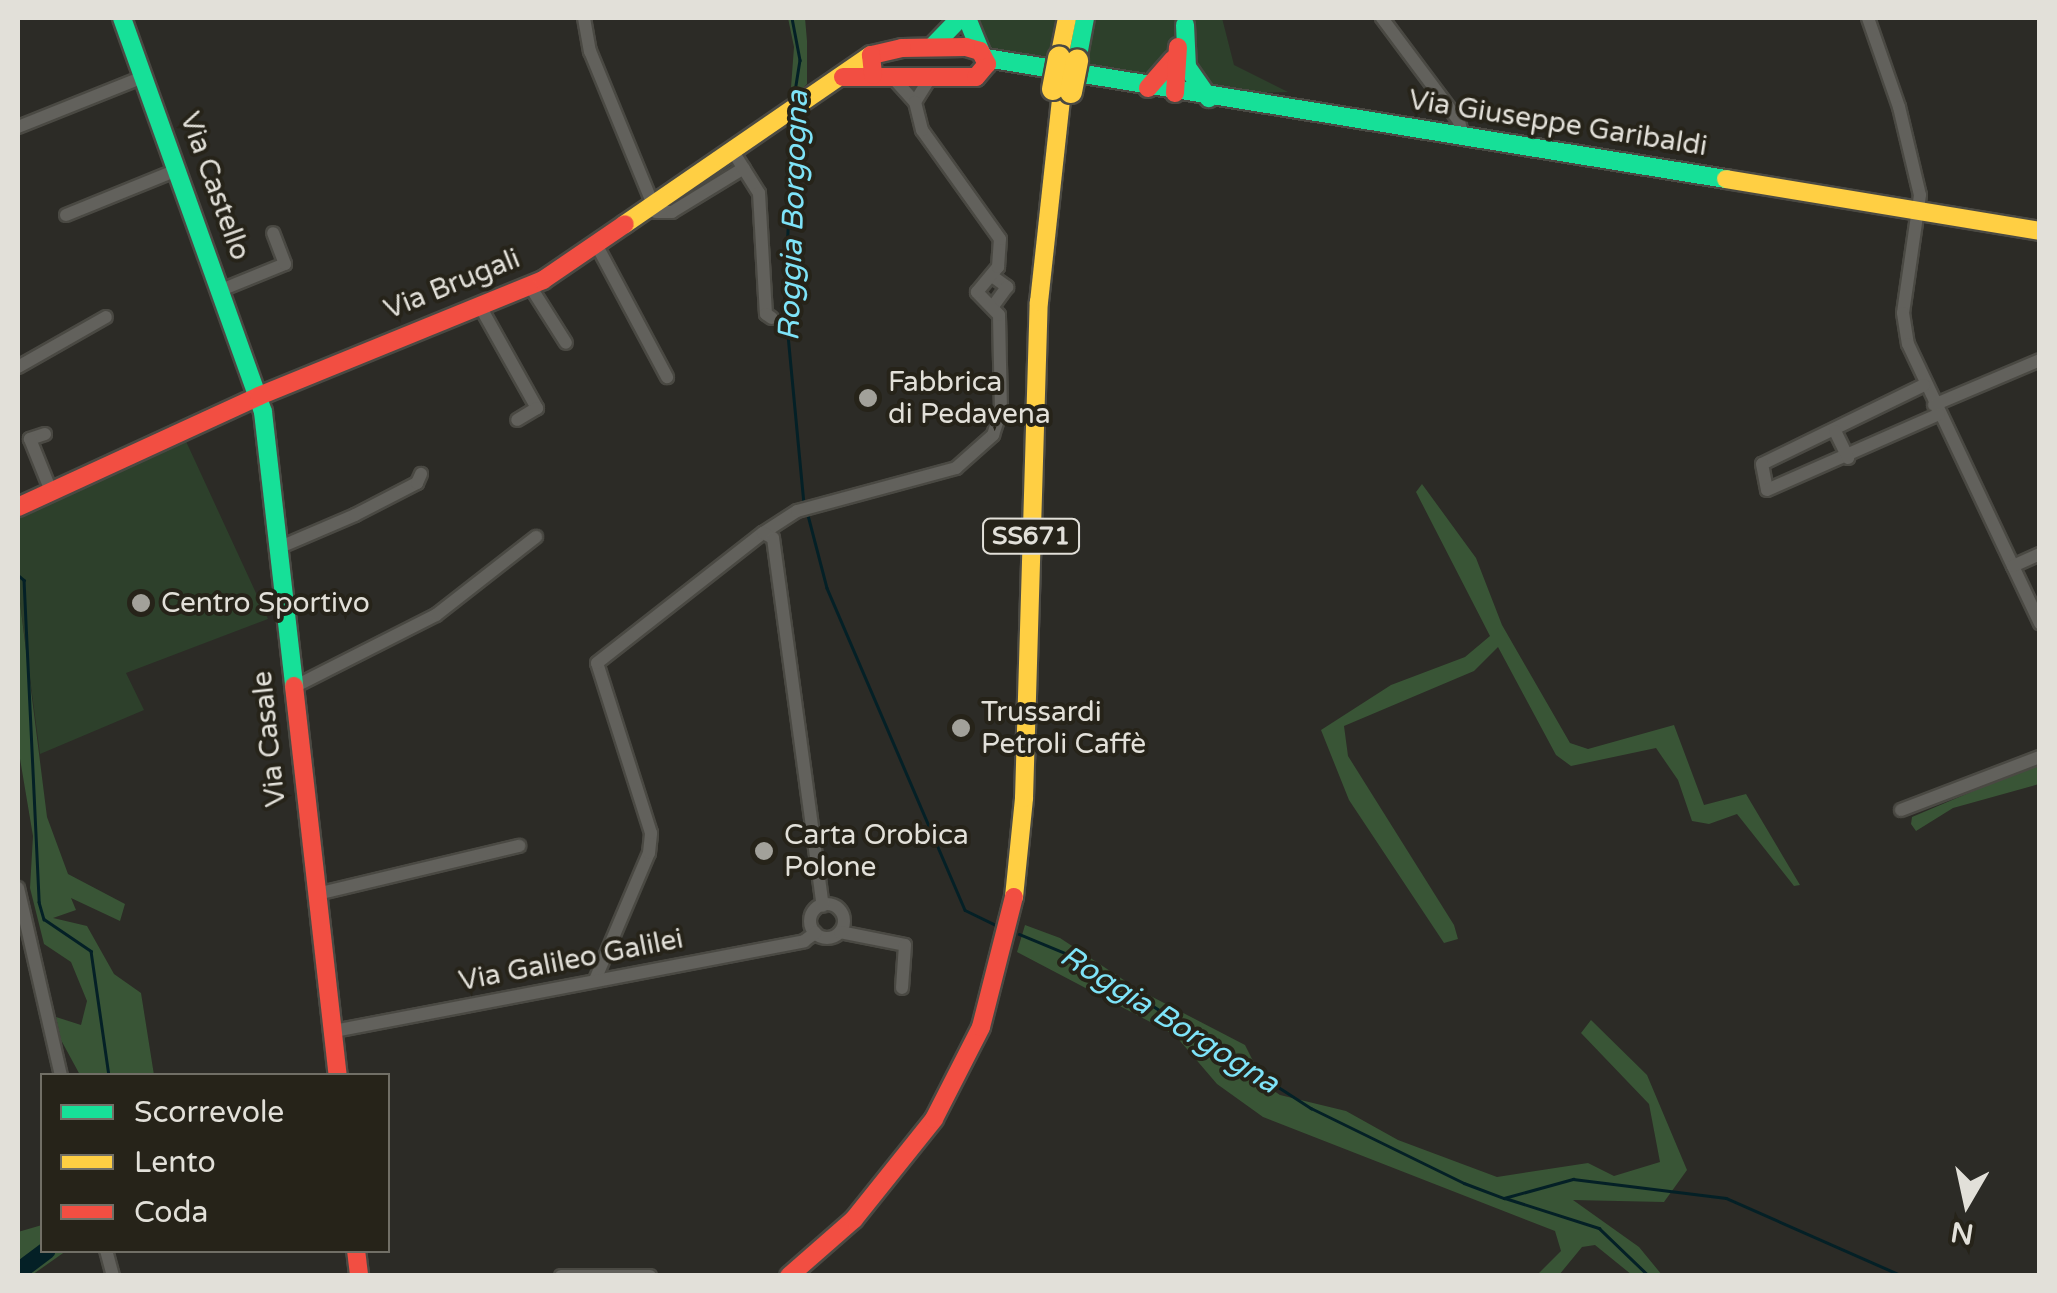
<!DOCTYPE html>
<html>
<head>
<meta charset="utf-8">
<style>
	body { margin:0 }
	#map { position:relative; width:2057px; height:1293px; overflow:hidden; background:#2c2b26; font-family:"Varela Round",sans-serif }
	div>[style] { position:absolute }
	.green>* { inset:0; background:#2d402b }
	.forest>* { inset:0; background:#395536 }
	.stream>* { height:2.5px; margin:-1.25px; padding:0 1.25px; transform-origin:1.25px; border-radius:1.25px; background:#042026 }
	.river>* { height:18px; margin:-9px; padding:0 9px; transform-origin:9px; border-radius:9px; background:#042026 }
	.roads { filter:drop-shadow(2px 0 #4a4943) drop-shadow(-2px 0 #4a4943) drop-shadow(0 2px #4a4943) drop-shadow(0 -2px #4a4943) }
	.street>* { height:12px; margin:-6px; padding:0 6px; transform-origin:6px; border-radius:6px; background:#62615c }
	.street>.ring { margin:-6px; padding:0; box-sizing:content-box; background:none; border:12px solid #62615c; border-radius:50% }
	.fast>* { height:18px; margin:-9px; padding:0 9px; transform-origin:9px; border-radius:9px; background:#16e098 }
	.slow>* { height:18px; margin:-9px; padding:0 9px; transform-origin:9px; border-radius:9px; background:#ffcf43 }
	.jam>* { height:18px; margin:-9px; padding:0 9px; transform-origin:9px; border-radius:9px; background:#f24e42 }
	.bridges { filter:drop-shadow(2px 0 #4a4943) drop-shadow(-2px 0 #4a4943) drop-shadow(0 2px #4a4943) drop-shadow(0 -2px #4a4943) }
	.slow-bridge>* { height:22px; margin:-11px; padding:0 11px; transform-origin:11px; border-radius:11px; background:#ffcf43 }
	.dots>* { width:28px; height:28px; translate:-50% -50%; box-sizing:border-box; border:5px solid #262319; border-radius:50% }
	span { translate:-50% -50%; white-space:nowrap; text-align:center; line-height:1.15; -webkit-text-stroke:8px #262319; paint-order:stroke }
	.shield-label span { padding:2px 8px; background:#262319; border:2px solid; border-radius:8px; -webkit-text-stroke-width:0 }
	.shield-label { font-size:25px; color:#e2e0d9; font-weight:700 }
	.street-label { font-size:28px; color:#e2e0d9 }
	.poi-label { font-size:28px; color:#e2e0d9 }
	.left { translate:0 -50%; text-align:left }
	.water-label { font-size:30px; color:#7ee3f8; font-style:italic }
	.frame { position:absolute; inset:0; border:20px solid #e2e0d9; pointer-events:none }
	.legend { position:absolute; left:40px; top:1073px; width:350px; height:180px; box-sizing:border-box; background:#262319; border:2px solid #716f66; margin:0; padding:12px 18px; list-style:none; font-size:30px; color:#e2e0d9 }
	.legend li { display:flex; align-items:center; gap:20px; height:50px }
	.legend b { width:50px; border:2px solid #716f66 }
	.north { position:absolute; left:1917px; top:1153px; width:100px; height:100px; -webkit-text-stroke:8px #262319; paint-order:stroke; rotate:189deg; font-size:28px; font-weight:700; line-height:40px; text-align:center; color:#e2e0d9 }
	.north::after { content:''; display:block; margin:auto; width:35px; height:45px; background:#e2e0d9; clip-path:polygon(50% 0,100% 100%,50% 72%,0 100%) }
</style>
</head>
<body>
<div id="map">
	<div class="green">
		<div style="clip-path:polygon(971px 18px,1058px 18px,1050px 64px,986px 51px)"></div>
		<div style="clip-path:polygon(1089px 18px,1179px 18px,1173px 54px,1145px 77px,1081px 65px)"></div>
		<div style="clip-path:polygon(1195px 18px,1222px 18px,1234px 65px,1288px 92px,1251px 93px,1204px 82px,1190px 36px)"></div>
		<div style="clip-path:polygon(178px 424px,268px 619px,126px 673px,144px 710px,40px 754px,18px 587px,18px 496px)"></div>
	</div>
	<div class="forest">
		<div style="clip-path:polygon(788px 18px,805px 18px,807px 41px,807px 84px,790px 101px,794px 47px)"></div>
		<div style="clip-path:polygon(1422px 484px,1476px 558px,1502px 625px,1570px 743px,1588px 749px,1674px 725px,1704px 805px,1746px 794px,1800px 885px,1794px 886px,1737px 814px,1709px 824px,1692px 821px,1678px 780px,1656px 748px,1571px 766px,1556px 755px,1498px 647px,1474px 671px,1344px 726px,1348px 756px,1454px 925px,1458px 939px,1444px 943px,1349px 800px,1321px 730px,1391px 685px,1465px 657px,1490px 636px,1416px 492px)"></div>
		<div style="clip-path:polygon(18px 587px,47px 817px,68px 874px,125px 904px,120px 921px,71px 898px,76px 910px,53px 918px,87px 926px,114px 974px,141px 993px,154px 1075px,80px 1075px,61px 1040px,56px 1017px,81px 1025px,87px 1001px,71px 962px,44px 944px,30px 888px,33px 836px,18px 747px)"></div>
		<div style="clip-path:polygon(2039px 763px,2039px 784px,1953px 808px,1916px 831px,1911px 824px,1912px 817px)"></div>
		<div style="clip-path:polygon(1025px 925px,1060px 938px,1139px 990px,1245px 1045px,1265px 1085px,1280px 1095px,1346px 1111px,1398px 1140px,1497px 1177px,1588px 1163px,1614px 1176px,1660px 1162px,1649px 1104px,1581px 1033px,1591px 1020px,1647px 1075px,1687px 1170px,1664px 1202px,1573px 1200px,1639px 1247px,1662px 1275px,1632px 1275px,1595px 1245px,1582px 1247px,1559px 1275px,1537px 1275px,1561px 1251px,1555px 1231px,1263px 1117px,1217px 1084px,1175px 1035px,1017px 952px)"></div>
		<div style="clip-path:polygon(42px 1225px,42px 1250px,66px 1251px,32px 1275px,18px 1275px,18px 1232px)"></div>
	</div>
	<div class="stream">
		<div style="left:792px;top:18px;width:43px;rotate:79.2deg"></div>
		<div style="left:800px;top:60px;width:39px;rotate:99deg"></div>
		<div style="left:793px;top:117px;width:186px;rotate:92.5deg"></div>
		<div style="left:785px;top:303px;width:201px;rotate:84.6deg"></div>
		<div style="left:808px;top:515px;width:75px;rotate:75.4deg"></div>
		<div style="left:827px;top:588px;width:350px;rotate:66.8deg"></div>
		<div style="left:965px;top:910px;width:41px;rotate:25.9deg"></div>
		<div style="left:18px;top:575px;width:8px;rotate:40deg"></div>
		<div style="left:24px;top:580px;width:322px;rotate:87.3deg"></div>
		<div style="left:39px;top:902px;width:18px;rotate:74deg"></div>
		<div style="left:44px;top:919px;width:57px;rotate:34.2deg"></div>
		<div style="left:91px;top:951px;width:126px;rotate:81.8deg"></div>
		<div style="left:1019px;top:934px;width:68px;rotate:22.4deg"></div>
		<div style="left:1082px;top:960px;width:273px;rotate:32.9deg"></div>
		<div style="left:1311px;top:1108px;width:170px;rotate:26.1deg"></div>
		<div style="left:1464px;top:1183px;width:43px;rotate:20.6deg"></div>
		<div style="left:1504px;top:1198px;width:72px;rotate:-15.4deg"></div>
		<div style="left:1573px;top:1179px;width:154px;rotate:7.1deg"></div>
		<div style="left:1726px;top:1198px;width:193px;rotate:23.8deg"></div>
		<div style="left:1505px;top:1198px;width:99px;rotate:17.7deg"></div>
		<div style="left:1599px;top:1228px;width:69px;rotate:43.8deg"></div>
	</div>
	<div class="river">
		<div style="left:18px;top:1272px;width:36px;rotate:-37deg"></div>
	</div>
	<div class="roads">
		<div class="street">
			<div style="left:584px;top:18px;width:34px;rotate:80deg"></div>
			<div style="left:590px;top:51px;width:174px;rotate:67.7deg"></div>
			<div style="left:656px;top:212px;width:16px"></div>
			<div style="left:672px;top:212px;width:84px;rotate:-31.4deg"></div>
			<div style="left:1382px;top:18px;width:129px;rotate:53.2deg"></div>
			<div style="left:1459px;top:121px;width:18px;rotate:77deg"></div>
			<div style="left:1868px;top:18px;width:94px;rotate:70.8deg"></div>
			<div style="left:1899px;top:107px;width:90px;rotate:76.6deg"></div>
			<div style="left:1920px;top:195px;width:119px;rotate:98.2deg"></div>
			<div style="left:1903px;top:313px;width:31px;rotate:81deg"></div>
			<div style="left:1908px;top:344px;width:309px;rotate:64.7deg"></div>
			<div style="left:895px;top:80px;width:30px;rotate:48deg"></div>
			<div style="left:915px;top:102px;width:28px;rotate:-58deg"></div>
			<div style="left:18px;top:127px;width:135px;rotate:-21.8deg"></div>
			<div style="left:732px;top:150px;width:51px;rotate:57.9deg"></div>
			<div style="left:759px;top:193px;width:121px;rotate:86.7deg"></div>
			<div style="left:766px;top:314px;width:7px;rotate:34deg"></div>
			<div style="left:66px;top:215px;width:120px;rotate:-22.1deg"></div>
			<div style="left:596px;top:244px;width:151px;rotate:61.9deg"></div>
			<div style="left:992px;top:276px;width:19px;rotate:36deg"></div>
			<div style="left:1007px;top:287px;width:22px;rotate:126deg"></div>
			<div style="left:530px;top:286px;width:67px;rotate:57.7deg"></div>
			<div style="left:221px;top:290px;width:69px;rotate:-22.1deg"></div>
			<div style="left:285px;top:264px;width:33px;rotate:-111deg"></div>
			<div style="left:481px;top:308px;width:115px;rotate:60.8deg"></div>
			<div style="left:537px;top:408px;width:23px;rotate:149deg"></div>
			<div style="left:18px;top:367px;width:101px;rotate:-29.6deg"></div>
			<div style="left:1924px;top:385px;width:180px;rotate:154deg"></div>
			<div style="left:1762px;top:464px;width:26px;rotate:79deg"></div>
			<div style="left:1767px;top:490px;width:188px;rotate:-23.8deg"></div>
			<div style="left:1934px;top:405px;width:115px;rotate:-23deg"></div>
			<div style="left:1835px;top:431px;width:30px;rotate:64deg"></div>
			<div style="left:45px;top:434px;width:16px;rotate:162deg"></div>
			<div style="left:30px;top:439px;width:56px;rotate:68deg"></div>
			<div style="left:763px;top:533px;width:40px;rotate:-32.9deg"></div>
			<div style="left:797px;top:511px;width:165px;rotate:-15.1deg"></div>
			<div style="left:956px;top:468px;width:50px;rotate:-41.7deg"></div>
			<div style="left:993px;top:435px;width:25px;rotate:-72deg"></div>
			<div style="left:1001px;top:411px;width:96px;rotate:-91.2deg"></div>
			<div style="left:999px;top:315px;width:32px;rotate:-134deg"></div>
			<div style="left:977px;top:292px;width:33px;rotate:-50deg"></div>
			<div style="left:998px;top:267px;width:28px;rotate:-86deg"></div>
			<div style="left:1000px;top:239px;width:134px;rotate:-125.6deg"></div>
			<div style="left:922px;top:130px;width:29px;rotate:-104deg"></div>
			<div style="left:278px;top:548px;width:84px;rotate:-23.2deg"></div>
			<div style="left:355px;top:515px;width:70px;rotate:-27.3deg"></div>
			<div style="left:417px;top:483px;width:10px;rotate:-66deg"></div>
			<div style="left:2013px;top:566px;width:30px;rotate:-24deg"></div>
			<div style="left:294px;top:687px;width:159px;rotate:-26.9deg"></div>
			<div style="left:436px;top:615px;width:127px;rotate:-38deg"></div>
			<div style="left:1901px;top:810px;width:149px;rotate:-20.9deg"></div>
			<div style="left:18px;top:888px;width:193px;rotate:77.1deg"></div>
			<div style="left:317px;top:894px;width:208px;rotate:-13.4deg"></div>
			<div class="ring" style="left:810px;top:904px;width:22px;height:22px"></div>
			<div style="left:840px;top:932px;width:66px;rotate:11.3deg"></div>
			<div style="left:905px;top:945px;width:43px;rotate:94deg"></div>
			<div style="left:595px;top:980px;width:138px;rotate:-67deg"></div>
			<div style="left:649px;top:853px;width:20px;rotate:-84deg"></div>
			<div style="left:651px;top:833px;width:178px;rotate:-107.6deg"></div>
			<div style="left:597px;top:663px;width:211px;rotate:-38.1deg"></div>
			<div style="left:763px;top:533px;width:11px;rotate:27deg"></div>
			<div style="left:773px;top:538px;width:371px;rotate:82.3deg"></div>
			<div style="left:334px;top:1031px;width:479px;rotate:-10.8deg"></div>
			<div style="left:804px;top:941px;width:14px;rotate:-36deg"></div>
			<div style="left:106px;top:1250px;width:27px;rotate:75deg"></div>
			<div style="left:561px;top:1276px;width:89px"></div>
		</div>
		<div class="fast">
			<div style="left:122px;top:18px;width:418px;rotate:70.3deg"></div>
			<div style="left:263px;top:412px;width:276px;rotate:83.5deg"></div>
			<div style="left:967px;top:18px;width:35px;rotate:68deg"></div>
			<div style="left:1185px;top:25px;width:42px;rotate:87.3deg"></div>
			<div style="left:1187px;top:67px;width:38px;rotate:55deg"></div>
			<div style="left:933px;top:46px;width:39px;rotate:-46deg"></div>
			<div style="left:986px;top:58px;width:750px;rotate:9.29deg"></div>
			<div style="left:1077px;top:61px;width:44px;rotate:-79.5deg"></div>
		</div>
		<div class="slow">
			<div style="left:1059px;top:58px;width:41px;rotate:-78.7deg"></div>
			<div style="left:1726px;top:179px;width:318px;rotate:9.4deg"></div>
			<div style="left:625px;top:224px;width:298px;rotate:-34.5deg"></div>
			<div style="left:1014px;top:897px;width:100px;rotate:-84.2deg"></div>
			<div style="left:1024px;top:798px;width:496px;rotate:-88.3deg"></div>
			<div style="left:1039px;top:302px;width:213px;rotate:-83.8deg"></div>
		</div>
		<div class="jam">
			<div style="left:843px;top:77px;width:133px"></div>
			<div style="left:976px;top:77px;width:17px;rotate:-50deg"></div>
			<div style="left:987px;top:64px;width:15px;rotate:-118deg"></div>
			<div style="left:980px;top:51px;width:15px;rotate:-164deg"></div>
			<div style="left:966px;top:47px;width:64px;rotate:179.1deg"></div>
			<div style="left:902px;top:48px;width:32px;rotate:167deg"></div>
			<div style="left:871px;top:55px;width:20px;rotate:84deg"></div>
			<div style="left:1148px;top:88px;width:38px;rotate:-49deg"></div>
			<div style="left:1175px;top:93px;width:46px;rotate:-86.3deg"></div>
			<div style="left:18px;top:507px;width:265px;rotate:-24.7deg"></div>
			<div style="left:259px;top:396px;width:307px;rotate:-22.2deg"></div>
			<div style="left:543px;top:280px;width:99px;rotate:-34.3deg"></div>
			<div style="left:294px;top:686px;width:392px;rotate:83.6deg"></div>
			<div style="left:356px;top:1250px;width:26px;rotate:83deg"></div>
			<div style="left:789px;top:1276px;width:86px;rotate:-41.2deg"></div>
			<div style="left:854px;top:1219px;width:128px;rotate:-51.3deg"></div>
			<div style="left:934px;top:1119px;width:103px;rotate:-62.9deg"></div>
			<div style="left:981px;top:1027px;width:134px;rotate:-75.8deg"></div>
		</div>
	</div>
	<div class="bridges">
		<div class="slow-bridge">
			<div style="left:1053px;top:89px;width:32px;rotate:-79deg"></div>
			<div style="left:1071px;top:92px;width:32px;rotate:-79deg"></div>
		</div>
	</div>
	<div class="dots">
		<div style="left:868px;top:398px;background:#a2a19a"></div>
		<div style="left:141px;top:603px;background:#a2a19a"></div>
		<div style="left:961px;top:728px;background:#a2a19a"></div>
		<div style="left:764px;top:851px;background:#a2a19a"></div>
	</div>
	<div class="shield-label">
		<span style="left:1031px;top:536px">SS671</span>
	</div>
	<div class="street-label">
		<span style="left:1558px;top:123px;rotate:9deg">Via Giuseppe Garibaldi</span>
		<span style="left:215px;top:186px;rotate:70deg">Via Castello</span>
		<span style="left:452px;top:284px;rotate:-22deg">Via Brugali</span>
		<span style="left:269px;top:739px;rotate:-96deg">Via Casale</span>
		<span style="left:571px;top:960px;rotate:-11deg">Via Galileo Galilei</span>
	</div>
	<div class="poi-label">
		<span class="left" style="left:888px;top:398px">Fabbrica<br>di Pedavena</span>
		<span class="left" style="left:161px;top:603px">Centro Sportivo</span>
		<span class="left" style="left:981px;top:728px">Trussardi<br>Petroli Caffè</span>
		<span class="left" style="left:784px;top:851px">Carta Orobica<br>Polone</span>
	</div>
	<div class="water-label">
		<span style="left:794px;top:216px;rotate:-88deg">Roggia Borgogna</span>
		<span style="left:1169px;top:1020px;rotate:32deg">Roggia Borgogna</span>
	</div>
	<div class="frame"></div>
	<ul class="legend">
	<li><b style="height:12px;background:#16e098"></b>Scorrevole</li>
	<li><b style="height:12px;background:#ffcf43"></b>Lento</li>
	<li><b style="height:12px;background:#f24e42"></b>Coda</li>
	</ul>
	<div class="north">N</div>
</div>
</body>
</html>
